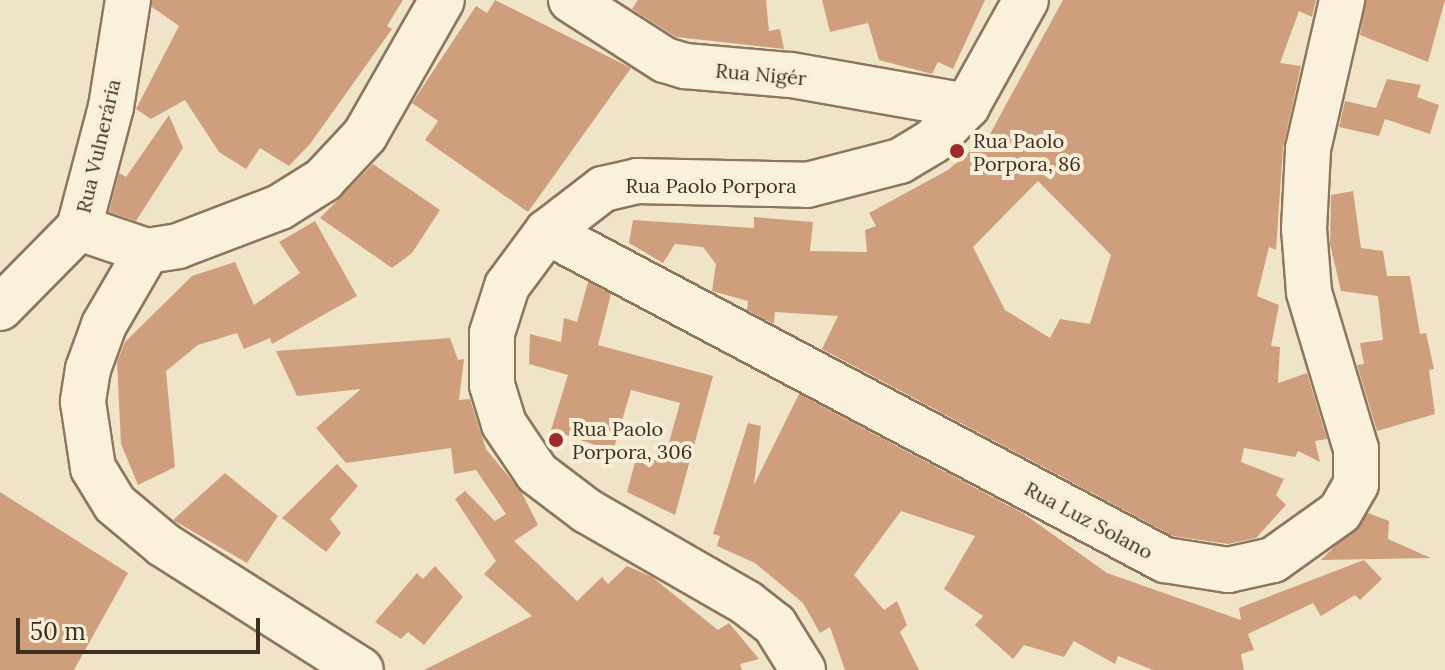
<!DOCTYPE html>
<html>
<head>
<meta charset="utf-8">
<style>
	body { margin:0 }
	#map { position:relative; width:1445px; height:670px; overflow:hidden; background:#f0e4c8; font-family:Lora,serif }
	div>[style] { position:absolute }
	.building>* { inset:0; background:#cf9f7d }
	.roads { filter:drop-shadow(2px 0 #8d765c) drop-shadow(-2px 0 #8d765c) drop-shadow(0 2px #8d765c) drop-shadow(0 -2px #8d765c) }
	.minor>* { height:44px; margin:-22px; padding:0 22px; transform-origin:22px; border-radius:22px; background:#faf1dc }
	.dots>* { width:22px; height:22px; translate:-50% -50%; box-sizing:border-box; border:4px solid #f7eed8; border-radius:50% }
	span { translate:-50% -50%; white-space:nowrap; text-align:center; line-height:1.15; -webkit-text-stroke:8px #f7eed8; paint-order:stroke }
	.street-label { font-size:20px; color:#3d2e20 }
	.poi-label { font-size:20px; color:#3d2e20 }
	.left { translate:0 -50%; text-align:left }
	.scale { position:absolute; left:16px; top:618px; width:244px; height:36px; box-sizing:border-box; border:4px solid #3d2e20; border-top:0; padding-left:10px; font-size:24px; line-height:28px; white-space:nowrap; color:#3d2e20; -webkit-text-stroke:6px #f7eed8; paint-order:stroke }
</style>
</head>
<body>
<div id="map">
	<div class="building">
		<div style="clip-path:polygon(152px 0,403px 0,387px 26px,392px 29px,310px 144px,289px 166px,260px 148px,246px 169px,219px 152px,185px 100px,151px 119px,136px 109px,179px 26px,152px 7px)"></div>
		<div style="clip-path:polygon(495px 0,631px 68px,528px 212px,425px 140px,438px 121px,412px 103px,476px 6px,487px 13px)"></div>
		<div style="clip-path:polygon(638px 0,766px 0,769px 31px,780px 29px,784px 49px,676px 37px,632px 9px)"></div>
		<div style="clip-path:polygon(822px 0,985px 0,953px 69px,938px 62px,932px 74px,879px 60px,868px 23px,830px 32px)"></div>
		<div style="clip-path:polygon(evenodd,1063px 0,1316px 0,1312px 17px,1299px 11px,1280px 63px,1301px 66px,1283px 148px,1276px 250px,1269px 247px,1257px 296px,1279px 305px,1271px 346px,1280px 347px,1278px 383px,1307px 373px,1327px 439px,1315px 441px,1320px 462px,1298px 451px,1295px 457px,1244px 448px,1241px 462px,1284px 479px,1276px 495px,1286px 505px,1256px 538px,1228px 544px,1173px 536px,822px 349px,838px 316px,775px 312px,774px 324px,747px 310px,748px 301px,712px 291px,716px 264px,703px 247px,675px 244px,663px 263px,629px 243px,633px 220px,754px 228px,754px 217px,813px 222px,810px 251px,867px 252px,865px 230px,876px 226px,869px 213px,948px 170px,990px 134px,1063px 0,1038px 181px,1111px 255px,1090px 324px,1060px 319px,1050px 338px,1005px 310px,973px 247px,1038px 181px)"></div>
		<div style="clip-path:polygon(1366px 0,1445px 0,1428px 62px,1360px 35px)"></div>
		<div style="clip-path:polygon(1387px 79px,1421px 85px,1417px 97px,1439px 105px,1430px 134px,1385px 119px,1379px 136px,1339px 127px,1345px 101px,1376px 108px)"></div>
		<div style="clip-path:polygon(169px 115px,183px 148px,136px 221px,109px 212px,119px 173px,126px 177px)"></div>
		<div style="clip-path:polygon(373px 164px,440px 210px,412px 253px,392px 268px,320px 218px)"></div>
		<div style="clip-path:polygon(1353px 191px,1361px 248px,1383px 251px,1387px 276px,1410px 276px,1420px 334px,1426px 333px,1434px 369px,1429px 370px,1435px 414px,1377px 431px,1357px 365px,1364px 364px,1360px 343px,1383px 340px,1378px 296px,1341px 291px,1330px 244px,1331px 195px)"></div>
		<div style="clip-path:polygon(315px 221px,357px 296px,272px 344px,270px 338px,244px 349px,237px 333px,198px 345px,166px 371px,175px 467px,138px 485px,121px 444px,117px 362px,125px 342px,192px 276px,235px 262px,254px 305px,300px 273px,279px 242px)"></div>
		<div style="clip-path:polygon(588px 282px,611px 294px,598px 345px,713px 376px,675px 515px,627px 492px,637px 455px,664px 461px,680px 403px,631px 390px,613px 451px,551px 430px,568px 375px,529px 364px,530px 334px,561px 342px,564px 318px,577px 322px)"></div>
		<div style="clip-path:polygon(450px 338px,458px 360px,464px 359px,459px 400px,470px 399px,486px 449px,522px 493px,538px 525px,514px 541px,577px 601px,602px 577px,608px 584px,627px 566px,652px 577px,718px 630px,729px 623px,759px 659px,740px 664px,742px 670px,424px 670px,532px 616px,484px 574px,496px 561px,455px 499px,465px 491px,495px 521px,506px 514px,476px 470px,454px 474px,451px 448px,346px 463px,316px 428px,361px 389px,297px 396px,276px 351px)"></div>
		<div style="clip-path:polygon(799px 394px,1024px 514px,1107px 573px,1241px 620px,1239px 608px,1364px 560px,1382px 579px,1360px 600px,1355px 595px,1321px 616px,1313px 603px,1248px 634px,1254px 650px,1241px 654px,1244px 670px,1153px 670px,1118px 656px,1115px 664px,1074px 641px,1064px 657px,1024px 645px,1013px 659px,975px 625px,983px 616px,944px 589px,975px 536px,901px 511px,854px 575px,884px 610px,897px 601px,907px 625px,900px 632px,919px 670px,845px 670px,830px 627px,820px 633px,803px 603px,755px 563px,717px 546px,720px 536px,713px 534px,748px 423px,761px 426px,754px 485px)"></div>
		<div style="clip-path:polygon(337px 464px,358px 486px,330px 519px,341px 533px,326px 552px,282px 518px)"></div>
		<div style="clip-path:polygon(225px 473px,278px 516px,247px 563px,173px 520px)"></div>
		<div style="clip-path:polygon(0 492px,128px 573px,74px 670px,0 670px)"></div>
		<div style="clip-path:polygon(1368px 513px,1389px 521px,1388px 539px,1431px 558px,1321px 560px)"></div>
		<div style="clip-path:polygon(435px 566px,463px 597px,424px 645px,408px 632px,401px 639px,375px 622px,417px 573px,423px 579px)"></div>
	</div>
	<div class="roads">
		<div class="minor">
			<div style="left:571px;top:0;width:112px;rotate:32.6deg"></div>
			<div style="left:665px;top:60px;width:21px;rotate:17deg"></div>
			<div style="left:685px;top:66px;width:106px;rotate:4.9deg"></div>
			<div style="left:791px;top:75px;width:179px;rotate:10deg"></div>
			<div style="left:79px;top:228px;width:72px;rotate:18.7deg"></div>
			<div style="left:147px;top:251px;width:31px;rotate:-9deg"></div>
			<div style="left:178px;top:246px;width:109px;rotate:-20.9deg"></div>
			<div style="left:280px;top:207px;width:51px;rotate:-32.1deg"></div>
			<div style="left:323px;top:180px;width:62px;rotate:-47deg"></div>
			<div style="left:365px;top:135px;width:155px;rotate:-60.3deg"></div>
			<div style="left:547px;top:232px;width:700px;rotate:27.96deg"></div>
			<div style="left:1165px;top:560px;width:64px;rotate:9deg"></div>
			<div style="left:1228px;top:570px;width:46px;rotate:-12.5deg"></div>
			<div style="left:1273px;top:560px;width:82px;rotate:-35.6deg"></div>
			<div style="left:1340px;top:512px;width:32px;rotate:-60deg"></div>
			<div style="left:1356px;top:484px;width:35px;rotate:-90deg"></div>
			<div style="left:1356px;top:449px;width:164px;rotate:-106.7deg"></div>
			<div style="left:1309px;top:292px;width:63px;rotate:-94.5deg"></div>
			<div style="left:1304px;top:229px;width:80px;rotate:-87.1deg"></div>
			<div style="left:1308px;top:149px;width:153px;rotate:-77.1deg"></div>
			<div style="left:147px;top:251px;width:86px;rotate:120.2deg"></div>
			<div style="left:104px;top:325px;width:47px;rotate:110deg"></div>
			<div style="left:88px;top:369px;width:33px;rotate:99deg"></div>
			<div style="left:83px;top:402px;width:67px;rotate:81.4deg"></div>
			<div style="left:93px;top:468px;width:42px;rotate:58.6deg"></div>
			<div style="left:115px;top:504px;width:64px;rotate:39.9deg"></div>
			<div style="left:164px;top:545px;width:233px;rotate:32.4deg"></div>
			<div style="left:0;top:308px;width:112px;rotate:-45.4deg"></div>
			<div style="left:79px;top:228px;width:125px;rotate:-75.2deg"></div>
			<div style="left:111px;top:107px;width:108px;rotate:-81deg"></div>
			<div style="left:803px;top:670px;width:53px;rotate:-121.9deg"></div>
			<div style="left:775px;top:625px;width:36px;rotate:-142deg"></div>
			<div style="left:747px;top:603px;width:185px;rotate:-150.1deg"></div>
			<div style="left:587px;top:511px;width:63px;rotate:-142.8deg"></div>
			<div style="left:537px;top:473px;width:59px;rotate:-124deg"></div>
			<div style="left:504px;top:424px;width:41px;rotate:-107.1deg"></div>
			<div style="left:492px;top:385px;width:52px;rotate:-90deg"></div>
			<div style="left:492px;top:333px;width:49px;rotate:-72.3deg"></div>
			<div style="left:507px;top:286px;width:67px;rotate:-53.5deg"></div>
			<div style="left:547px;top:232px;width:71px;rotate:-37.5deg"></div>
			<div style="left:603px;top:189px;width:35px;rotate:-13deg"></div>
			<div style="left:637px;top:181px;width:170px;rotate:1.3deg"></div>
			<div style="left:807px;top:185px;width:96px;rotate:-14.5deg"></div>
			<div style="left:900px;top:161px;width:39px;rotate:-31deg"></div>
			<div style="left:933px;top:141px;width:49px;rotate:-45.8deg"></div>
			<div style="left:967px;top:106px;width:121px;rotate:-60.9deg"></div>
		</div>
	</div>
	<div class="dots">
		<div style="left:957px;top:151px;background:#9e2a2b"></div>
		<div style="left:556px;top:440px;background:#9e2a2b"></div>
	</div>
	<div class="street-label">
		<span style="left:761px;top:74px;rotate:5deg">Rua Nigér</span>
		<span style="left:98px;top:146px;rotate:-77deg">Rua Vulnerária</span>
		<span style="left:711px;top:185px">Rua Paolo Porpora</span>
		<span style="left:1089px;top:520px;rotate:28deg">Rua Luz Solano</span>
	</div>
	<div class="poi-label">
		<span class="left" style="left:973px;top:152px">Rua Paolo<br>Porpora, 86</span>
		<span class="left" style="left:572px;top:440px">Rua Paolo<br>Porpora, 306</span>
	</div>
	<div class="scale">50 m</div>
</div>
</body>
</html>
